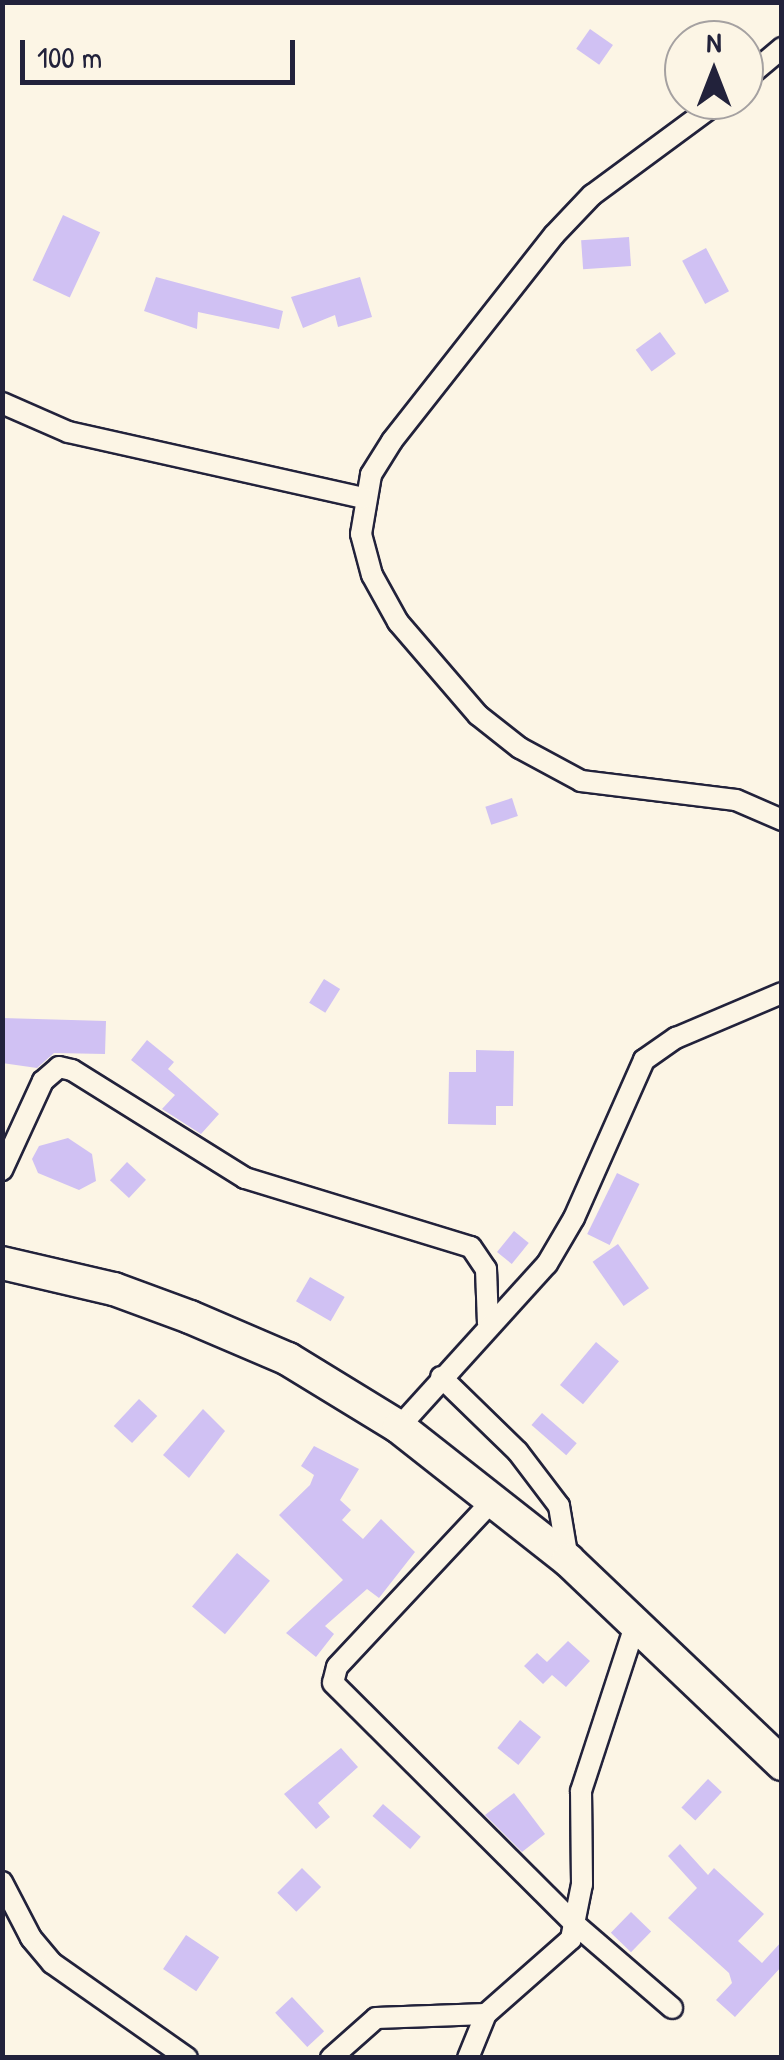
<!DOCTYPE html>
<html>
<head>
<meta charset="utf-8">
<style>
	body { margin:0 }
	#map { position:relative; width:784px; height:2060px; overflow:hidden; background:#fcf5e5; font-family:"Patrick Hand",sans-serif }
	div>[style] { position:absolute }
	.building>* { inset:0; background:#d0c1f3; transform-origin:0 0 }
	.roads { filter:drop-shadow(2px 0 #22223b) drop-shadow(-2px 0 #22223b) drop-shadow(0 2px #22223b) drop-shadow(0 -2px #22223b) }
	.street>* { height:20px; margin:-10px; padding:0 10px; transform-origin:10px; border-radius:10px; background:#fcf5e5 }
	.primary>* { height:32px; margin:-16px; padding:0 16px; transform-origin:16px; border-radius:16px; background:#fcf5e5 }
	span { translate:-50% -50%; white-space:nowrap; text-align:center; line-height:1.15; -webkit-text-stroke:8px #fcf5e5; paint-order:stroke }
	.frame { position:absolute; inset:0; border:5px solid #22223b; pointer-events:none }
	.north { position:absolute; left:664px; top:20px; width:100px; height:100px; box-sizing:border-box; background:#fcf5e5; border:2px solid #a5a1a1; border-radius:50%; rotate:0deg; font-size:28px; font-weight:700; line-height:40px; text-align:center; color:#22223b }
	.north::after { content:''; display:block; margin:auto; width:35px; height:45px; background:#22223b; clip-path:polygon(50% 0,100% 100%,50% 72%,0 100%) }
	.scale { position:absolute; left:20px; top:40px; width:275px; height:45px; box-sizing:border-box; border:5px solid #22223b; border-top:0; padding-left:12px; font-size:30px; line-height:35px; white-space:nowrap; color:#22223b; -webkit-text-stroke:8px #fcf5e5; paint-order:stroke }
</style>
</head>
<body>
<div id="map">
	<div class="building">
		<div style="left:590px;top:29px;width:28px;height:24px;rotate:35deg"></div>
		<div style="left:63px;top:215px;width:41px;height:72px;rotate:25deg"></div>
		<div style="left:629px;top:237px;width:29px;height:48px;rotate:86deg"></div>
		<div style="left:706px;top:248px;width:49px;height:27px;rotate:62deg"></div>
		<div style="clip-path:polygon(156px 277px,283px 311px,279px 329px,198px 312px,197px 329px,144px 311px)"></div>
		<div style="clip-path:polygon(360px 277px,372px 317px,338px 327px,335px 315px,303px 328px,291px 297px)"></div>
		<div style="left:660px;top:332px;width:27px;height:30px;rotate:54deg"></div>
		<div style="left:512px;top:798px;width:19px;height:28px;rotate:72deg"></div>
		<div style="left:324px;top:979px;width:19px;height:28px;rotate:32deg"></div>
		<div style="clip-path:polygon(2px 1018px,106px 1021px,105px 1054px,54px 1053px,37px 1068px,2px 1063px)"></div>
		<div style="clip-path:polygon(147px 1040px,174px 1062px,168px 1069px,219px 1114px,201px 1134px,162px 1109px,175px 1095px,131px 1060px)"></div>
		<div style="clip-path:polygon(476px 1050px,514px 1051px,513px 1106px,496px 1106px,496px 1125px,448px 1124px,449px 1072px,476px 1072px)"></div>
		<div style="clip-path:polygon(68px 1138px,92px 1154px,96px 1181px,79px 1190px,38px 1173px,32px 1159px,39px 1146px)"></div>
		<div style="left:127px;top:1162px;width:26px;height:25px;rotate:43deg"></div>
		<div style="left:617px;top:1173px;width:25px;height:68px;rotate:26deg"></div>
		<div style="left:514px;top:1231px;width:19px;height:27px;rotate:39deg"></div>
		<div style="left:618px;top:1244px;width:54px;height:31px;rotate:55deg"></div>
		<div style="left:310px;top:1277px;width:40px;height:28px;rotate:30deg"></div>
		<div style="left:596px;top:1342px;width:30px;height:56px;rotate:40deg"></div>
		<div style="left:139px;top:1399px;width:25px;height:37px;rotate:43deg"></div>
		<div style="clip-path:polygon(203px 1409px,225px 1431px,189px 1478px,163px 1455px)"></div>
		<div style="left:542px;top:1413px;width:46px;height:16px;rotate:41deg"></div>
		<div style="clip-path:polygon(314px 1446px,359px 1469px,340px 1500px,351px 1510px,342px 1520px,363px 1539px,381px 1519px,415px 1552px,379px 1598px,367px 1589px,325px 1626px,334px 1634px,316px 1657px,286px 1633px,343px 1580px,279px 1515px,310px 1485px,314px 1475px,301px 1466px)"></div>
		<div style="left:237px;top:1553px;width:43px;height:70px;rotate:40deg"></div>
		<div style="clip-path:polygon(568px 1641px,590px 1661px,566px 1687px,552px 1675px,543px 1684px,524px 1666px,537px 1653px,547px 1662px)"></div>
		<div style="left:520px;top:1720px;width:27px;height:36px;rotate:39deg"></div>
		<div style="clip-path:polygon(341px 1748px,358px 1767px,318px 1803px,330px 1817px,316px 1829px,284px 1794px)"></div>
		<div style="left:708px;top:1779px;width:19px;height:39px;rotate:43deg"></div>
		<div style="clip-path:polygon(514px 1793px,545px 1834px,522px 1852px,485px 1815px)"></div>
		<div style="left:383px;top:1804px;width:50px;height:16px;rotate:41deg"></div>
		<div style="clip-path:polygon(680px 1844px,708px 1875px,714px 1868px,764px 1914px,738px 1941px,762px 1963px,782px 1941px,782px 1966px,735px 2017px,716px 2000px,732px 1983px,729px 1973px,668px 1918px,697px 1888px,668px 1856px)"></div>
		<div style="left:302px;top:1868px;width:27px;height:35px;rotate:45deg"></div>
		<div style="left:631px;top:1912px;width:28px;height:29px;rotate:44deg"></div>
		<div style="left:186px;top:1935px;width:40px;height:41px;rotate:34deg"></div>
		<div style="left:292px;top:1997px;width:47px;height:23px;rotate:47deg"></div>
	</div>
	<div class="roads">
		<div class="street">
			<div style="left:744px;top:80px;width:50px;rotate:-40.1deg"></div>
			<div style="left:721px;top:100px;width:160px;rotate:143.6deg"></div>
			<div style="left:592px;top:195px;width:55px;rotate:133.5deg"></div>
			<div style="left:554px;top:235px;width:262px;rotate:128.2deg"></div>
			<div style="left:392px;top:441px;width:40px;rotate:122deg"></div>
			<div style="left:371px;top:475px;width:60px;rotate:99.6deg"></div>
			<div style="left:361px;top:534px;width:42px;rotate:75deg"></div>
			<div style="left:372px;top:575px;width:54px;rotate:61deg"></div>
			<div style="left:398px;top:622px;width:123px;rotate:49.3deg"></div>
			<div style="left:478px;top:715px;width:53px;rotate:38.2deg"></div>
			<div style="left:520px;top:748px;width:69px;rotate:28.4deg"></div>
			<div style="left:581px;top:781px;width:156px;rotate:7deg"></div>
			<div style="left:736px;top:800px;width:50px;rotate:23.5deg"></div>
			<div style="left:2px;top:403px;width:72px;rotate:23.7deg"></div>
			<div style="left:68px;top:432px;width:303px;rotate:12.6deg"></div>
			<div style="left:2px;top:1170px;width:98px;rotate:-65.3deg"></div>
			<div style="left:43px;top:1081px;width:21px;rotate:-41deg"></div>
			<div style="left:59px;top:1067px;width:13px;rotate:13deg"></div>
			<div style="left:72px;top:1070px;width:204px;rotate:32deg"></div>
			<div style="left:245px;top:1178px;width:236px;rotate:17deg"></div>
			<div style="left:471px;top:1247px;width:27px;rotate:56deg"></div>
			<div style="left:486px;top:1269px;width:54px;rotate:87.9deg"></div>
			<div style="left:441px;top:1377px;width:107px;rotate:44.2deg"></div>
			<div style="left:518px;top:1452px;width:68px;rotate:52.8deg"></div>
			<div style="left:559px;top:1506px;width:55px;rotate:80.5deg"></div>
			<div style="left:399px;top:1427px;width:220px;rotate:-47.8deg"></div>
			<div style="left:547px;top:1264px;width:53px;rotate:-59.6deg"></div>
			<div style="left:574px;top:1218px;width:173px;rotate:-66.1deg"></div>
			<div style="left:644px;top:1060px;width:39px;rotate:-35deg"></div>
			<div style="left:676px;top:1038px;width:115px;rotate:-23deg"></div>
			<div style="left:495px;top:1498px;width:231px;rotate:133.1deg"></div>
			<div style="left:337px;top:1667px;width:16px;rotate:104deg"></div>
			<div style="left:333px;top:1683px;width:343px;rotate:44.9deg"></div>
			<div style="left:576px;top:1925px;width:127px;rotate:40.8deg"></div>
			<div style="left:2px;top:1882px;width:63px;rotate:62.6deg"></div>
			<div style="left:31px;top:1938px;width:33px;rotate:50deg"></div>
			<div style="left:52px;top:1963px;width:165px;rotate:35.1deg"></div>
			<div style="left:331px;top:2058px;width:60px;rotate:-41.6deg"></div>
			<div style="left:376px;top:2018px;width:110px;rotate:-2.1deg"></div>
			<div style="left:468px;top:2058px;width:48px;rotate:-67.8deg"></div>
			<div style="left:486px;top:2014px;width:113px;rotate:-41.4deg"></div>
			<div style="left:571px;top:1939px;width:56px;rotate:-78.7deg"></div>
			<div style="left:582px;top:1884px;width:93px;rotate:-90.6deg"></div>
			<div style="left:581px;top:1791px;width:177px;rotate:-71.9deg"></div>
		</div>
		<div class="primary">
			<div style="left:2px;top:1263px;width:115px;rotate:13.1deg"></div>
			<div style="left:114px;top:1289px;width:81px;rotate:20.2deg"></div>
			<div style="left:190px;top:1317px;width:107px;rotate:23.2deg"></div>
			<div style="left:288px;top:1359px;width:130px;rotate:31.5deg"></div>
			<div style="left:399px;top:1427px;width:215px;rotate:38.2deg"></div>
			<div style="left:568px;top:1560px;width:296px;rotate:43.6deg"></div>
		</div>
	</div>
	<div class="frame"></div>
	<div class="north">N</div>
	<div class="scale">100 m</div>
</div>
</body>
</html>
